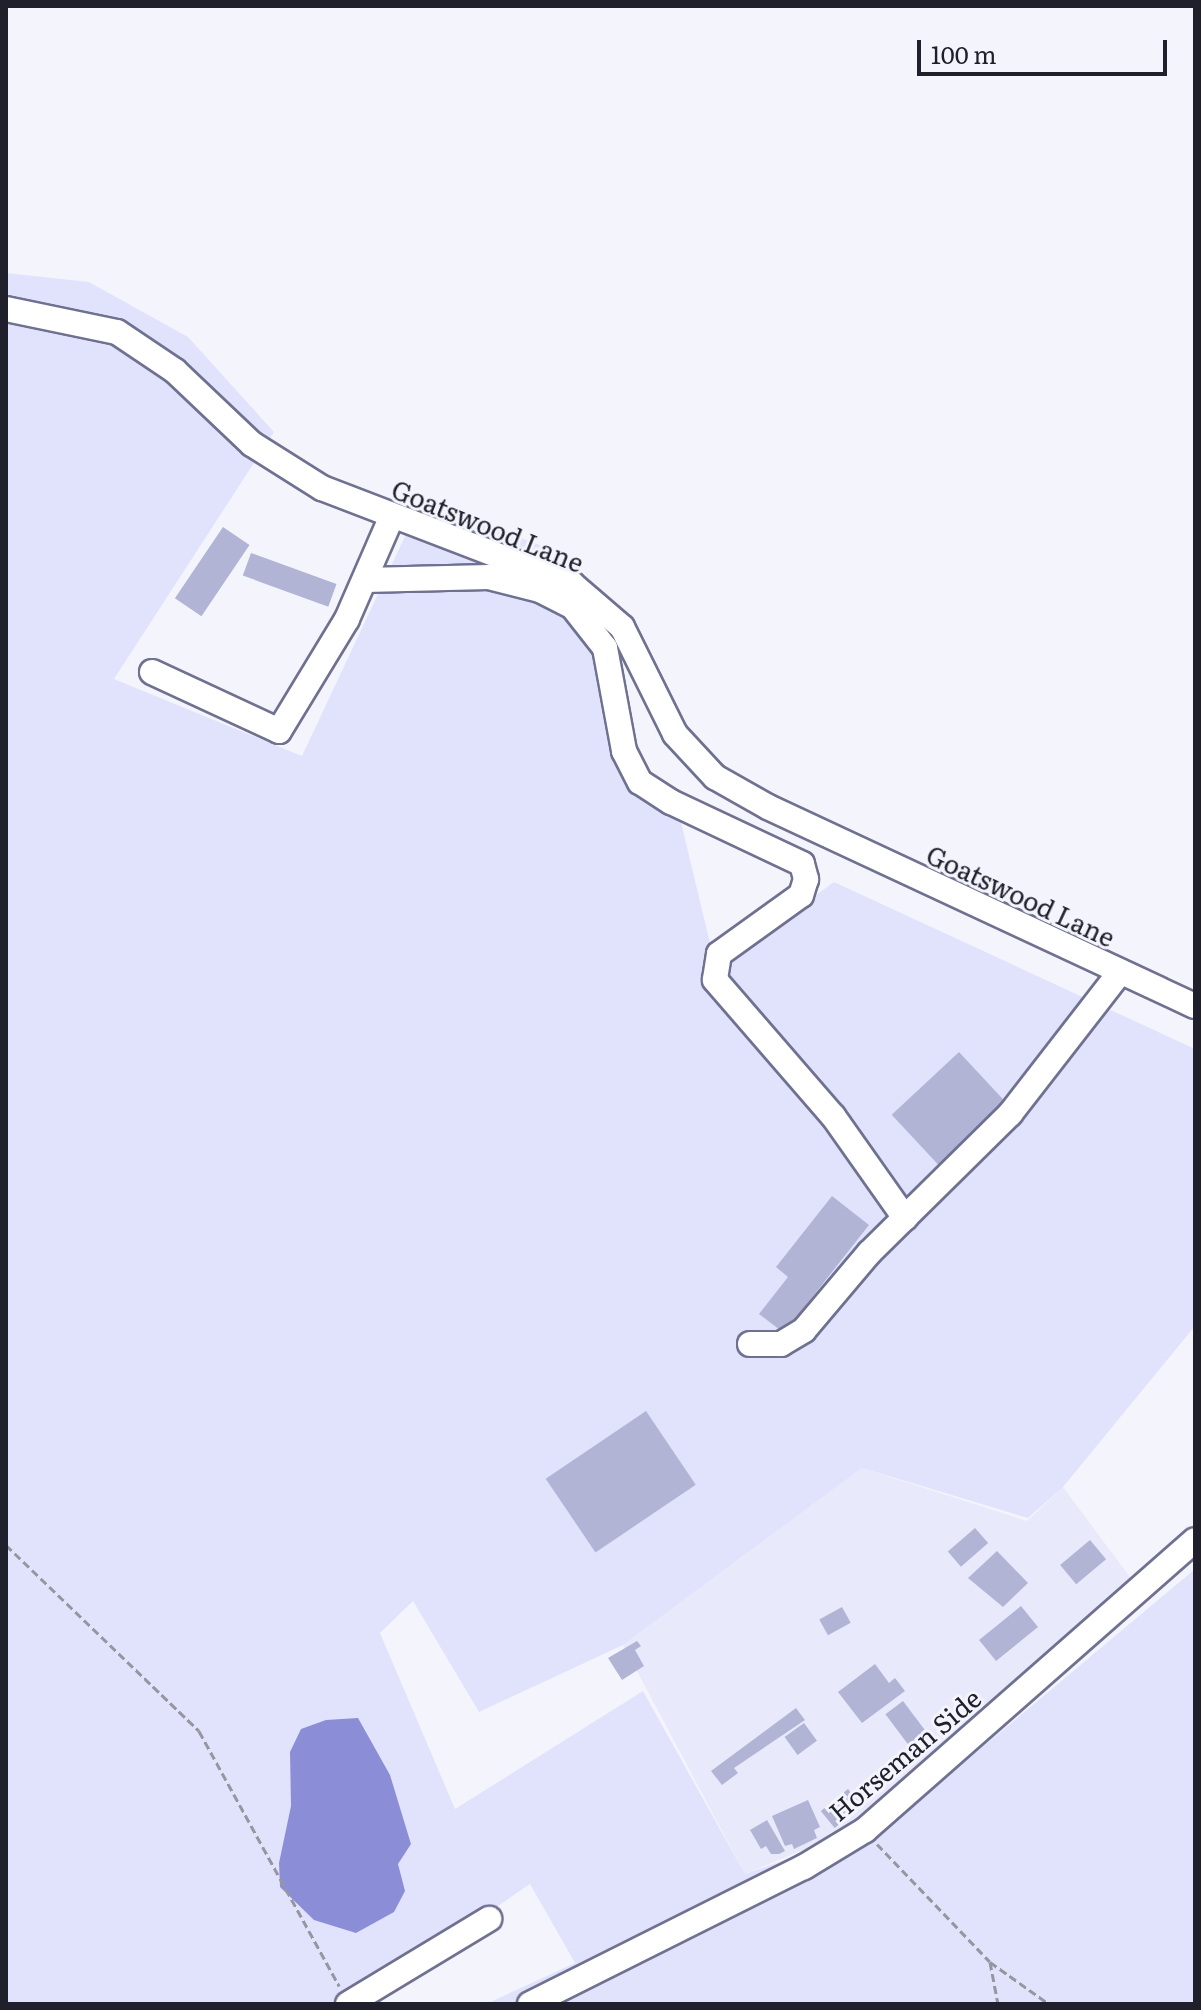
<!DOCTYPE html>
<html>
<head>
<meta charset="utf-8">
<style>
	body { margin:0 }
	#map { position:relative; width:1201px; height:2010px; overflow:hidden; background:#f4f5fc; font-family:Literata,serif }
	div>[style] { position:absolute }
	.built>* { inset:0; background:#e8e9fb }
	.green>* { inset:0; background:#e1e3fd }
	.water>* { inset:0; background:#8c8dd7 }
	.building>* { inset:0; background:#b2b4d6; transform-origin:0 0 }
	.path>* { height:3px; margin-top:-1.5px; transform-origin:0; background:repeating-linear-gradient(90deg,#9696a0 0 8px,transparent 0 12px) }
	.roads { filter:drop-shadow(2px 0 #6f7190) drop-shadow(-2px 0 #6f7190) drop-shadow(0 2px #6f7190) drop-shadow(0 -2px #6f7190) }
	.minor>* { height:24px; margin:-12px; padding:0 12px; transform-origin:12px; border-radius:12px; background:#fff }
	span { translate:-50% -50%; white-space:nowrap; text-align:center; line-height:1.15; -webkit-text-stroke:6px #f4f5fc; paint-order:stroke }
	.street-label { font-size:26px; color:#20202d }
	.frame { position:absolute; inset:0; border:8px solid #20202d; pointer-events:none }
	.scale { position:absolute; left:917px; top:40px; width:250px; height:36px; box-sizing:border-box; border:4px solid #20202d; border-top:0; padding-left:10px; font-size:24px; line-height:28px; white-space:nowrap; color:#20202d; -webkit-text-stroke:6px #f4f5fc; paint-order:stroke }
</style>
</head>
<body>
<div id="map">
	<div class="built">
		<div style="clip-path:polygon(862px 1468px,1027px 1521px,1063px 1487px,1133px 1581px,884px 1816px,745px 1874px,623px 1645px)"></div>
	</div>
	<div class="green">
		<div style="clip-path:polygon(6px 273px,89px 282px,188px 337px,274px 432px,114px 679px,302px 756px,422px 500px,576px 559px,555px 607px,607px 666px,610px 740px,626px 785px,680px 818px,716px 968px,834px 882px,1195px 1049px,1195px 1326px,1063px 1487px,1028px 1518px,862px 1468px,623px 1645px,479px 1712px,413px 1601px,380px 1633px,455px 1809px,643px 1691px,745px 1874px,893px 1822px,1195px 1569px,1195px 2004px,486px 2004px,575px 1963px,530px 1884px,354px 2004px,6px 2004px)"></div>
	</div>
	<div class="water">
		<div style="clip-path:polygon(358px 1718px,390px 1775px,411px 1844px,398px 1864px,405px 1891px,394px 1912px,356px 1933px,314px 1920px,280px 1887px,279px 1863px,291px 1806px,290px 1752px,301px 1729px,326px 1720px)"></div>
	</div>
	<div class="building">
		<div style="left:223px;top:527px;width:32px;height:86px;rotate:34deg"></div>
		<div style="left:251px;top:553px;width:91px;height:24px;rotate:20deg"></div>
		<div style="left:959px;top:1052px;width:70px;height:92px;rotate:47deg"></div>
		<div style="clip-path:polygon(832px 1196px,869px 1225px,784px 1333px,759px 1314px,788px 1277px,776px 1267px)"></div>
		<div style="left:646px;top:1411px;width:89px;height:121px;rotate:56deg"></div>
		<div style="left:975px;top:1528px;width:20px;height:36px;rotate:49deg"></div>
		<div style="left:1090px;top:1540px;width:25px;height:39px;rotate:50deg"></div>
		<div style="clip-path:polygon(997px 1551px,1028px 1583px,1003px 1607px,968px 1578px)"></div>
		<div style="left:1021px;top:1606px;width:27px;height:54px;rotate:51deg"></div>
		<div style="left:842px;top:1607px;width:18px;height:26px;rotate:61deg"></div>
		<div style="clip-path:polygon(637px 1641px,641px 1646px,635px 1650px,644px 1666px,622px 1680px,608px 1658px)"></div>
		<div style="clip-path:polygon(875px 1664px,889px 1683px,895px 1678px,905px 1691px,862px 1723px,838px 1692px)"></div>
		<div style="left:903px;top:1701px;width:45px;height:22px;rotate:53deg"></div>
		<div style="clip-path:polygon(796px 1708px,805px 1720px,734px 1768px,738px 1773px,722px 1785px,711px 1771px)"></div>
		<div style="left:804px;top:1723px;width:22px;height:24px;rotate:54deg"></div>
		<div style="left:848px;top:1789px;width:22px;height:35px;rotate:51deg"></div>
		<div style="clip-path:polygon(808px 1800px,820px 1827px,814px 1830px,817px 1838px,794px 1849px,792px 1844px,785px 1846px,772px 1816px)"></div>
		<div style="clip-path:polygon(767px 1820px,785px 1851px,779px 1854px,771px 1854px,766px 1846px,761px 1849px,750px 1830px)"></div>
	</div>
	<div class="path">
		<div style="left:6px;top:1545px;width:268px;rotate:43.9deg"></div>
		<div style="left:199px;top:1731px;width:291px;rotate:61.2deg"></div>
		<div style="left:877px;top:1844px;width:163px;rotate:46.2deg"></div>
		<div style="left:990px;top:1962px;width:72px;rotate:35.4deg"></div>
		<div style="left:990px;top:1962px;width:43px;rotate:79.2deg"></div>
	</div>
	<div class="roads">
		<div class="minor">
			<div style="left:6px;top:309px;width:113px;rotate:11.7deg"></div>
			<div style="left:117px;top:332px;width:70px;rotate:33.9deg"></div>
			<div style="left:175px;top:371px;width:106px;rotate:43.5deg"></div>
			<div style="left:252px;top:444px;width:83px;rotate:32.2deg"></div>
			<div style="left:322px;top:488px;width:268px;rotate:21deg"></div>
			<div style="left:572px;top:584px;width:66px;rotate:40.7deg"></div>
			<div style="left:622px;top:627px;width:119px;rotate:63.6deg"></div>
			<div style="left:675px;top:734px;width:59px;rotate:47.1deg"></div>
			<div style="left:715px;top:777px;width:61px;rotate:29.5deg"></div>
			<div style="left:768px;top:807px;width:471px;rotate:25deg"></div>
			<div style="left:365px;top:580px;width:124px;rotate:-1.4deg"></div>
			<div style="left:489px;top:577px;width:53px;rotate:14.3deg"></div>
			<div style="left:540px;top:590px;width:37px;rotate:27deg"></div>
			<div style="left:573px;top:607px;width:52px;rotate:52deg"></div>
			<div style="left:605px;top:648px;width:105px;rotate:79.5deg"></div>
			<div style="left:624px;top:751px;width:35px;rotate:63deg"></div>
			<div style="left:640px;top:782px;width:37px;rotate:33deg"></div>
			<div style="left:671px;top:802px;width:145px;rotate:25.3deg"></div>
			<div style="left:802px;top:864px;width:16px;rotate:75deg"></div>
			<div style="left:806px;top:879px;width:17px;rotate:107deg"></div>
			<div style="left:801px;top:895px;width:101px;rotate:144.3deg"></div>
			<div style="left:719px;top:954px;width:26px;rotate:99deg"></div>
			<div style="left:715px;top:980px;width:180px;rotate:49.1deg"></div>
			<div style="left:833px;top:1116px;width:125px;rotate:54.8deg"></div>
			<div style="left:152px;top:672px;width:140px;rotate:24.9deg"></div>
			<div style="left:279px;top:731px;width:131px;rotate:-58.7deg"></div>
			<div style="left:347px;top:619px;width:112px;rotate:-66.4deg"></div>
			<div style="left:750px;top:1344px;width:31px"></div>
			<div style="left:781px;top:1344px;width:27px;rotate:-31deg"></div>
			<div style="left:804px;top:1330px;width:102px;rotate:-49.8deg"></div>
			<div style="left:870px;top:1252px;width:197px;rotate:-44.6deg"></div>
			<div style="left:1010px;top:1114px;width:180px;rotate:-52.2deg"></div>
			<div style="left:348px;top:2004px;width:165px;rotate:-31.1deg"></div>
			<div style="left:530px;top:2004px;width:306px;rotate:-26.6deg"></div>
			<div style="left:804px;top:1867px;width:71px;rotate:-31.2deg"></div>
			<div style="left:865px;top:1830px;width:439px;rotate:-41.3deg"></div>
		</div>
	</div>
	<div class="street-label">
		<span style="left:488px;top:525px;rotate:22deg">Goatswood Lane</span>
		<span style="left:1021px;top:895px;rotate:25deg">Goatswood Lane</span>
		<span style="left:904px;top:1754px;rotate:-40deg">Horseman Side</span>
	</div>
	<div class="frame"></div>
	<div class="scale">100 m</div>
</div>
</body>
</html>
